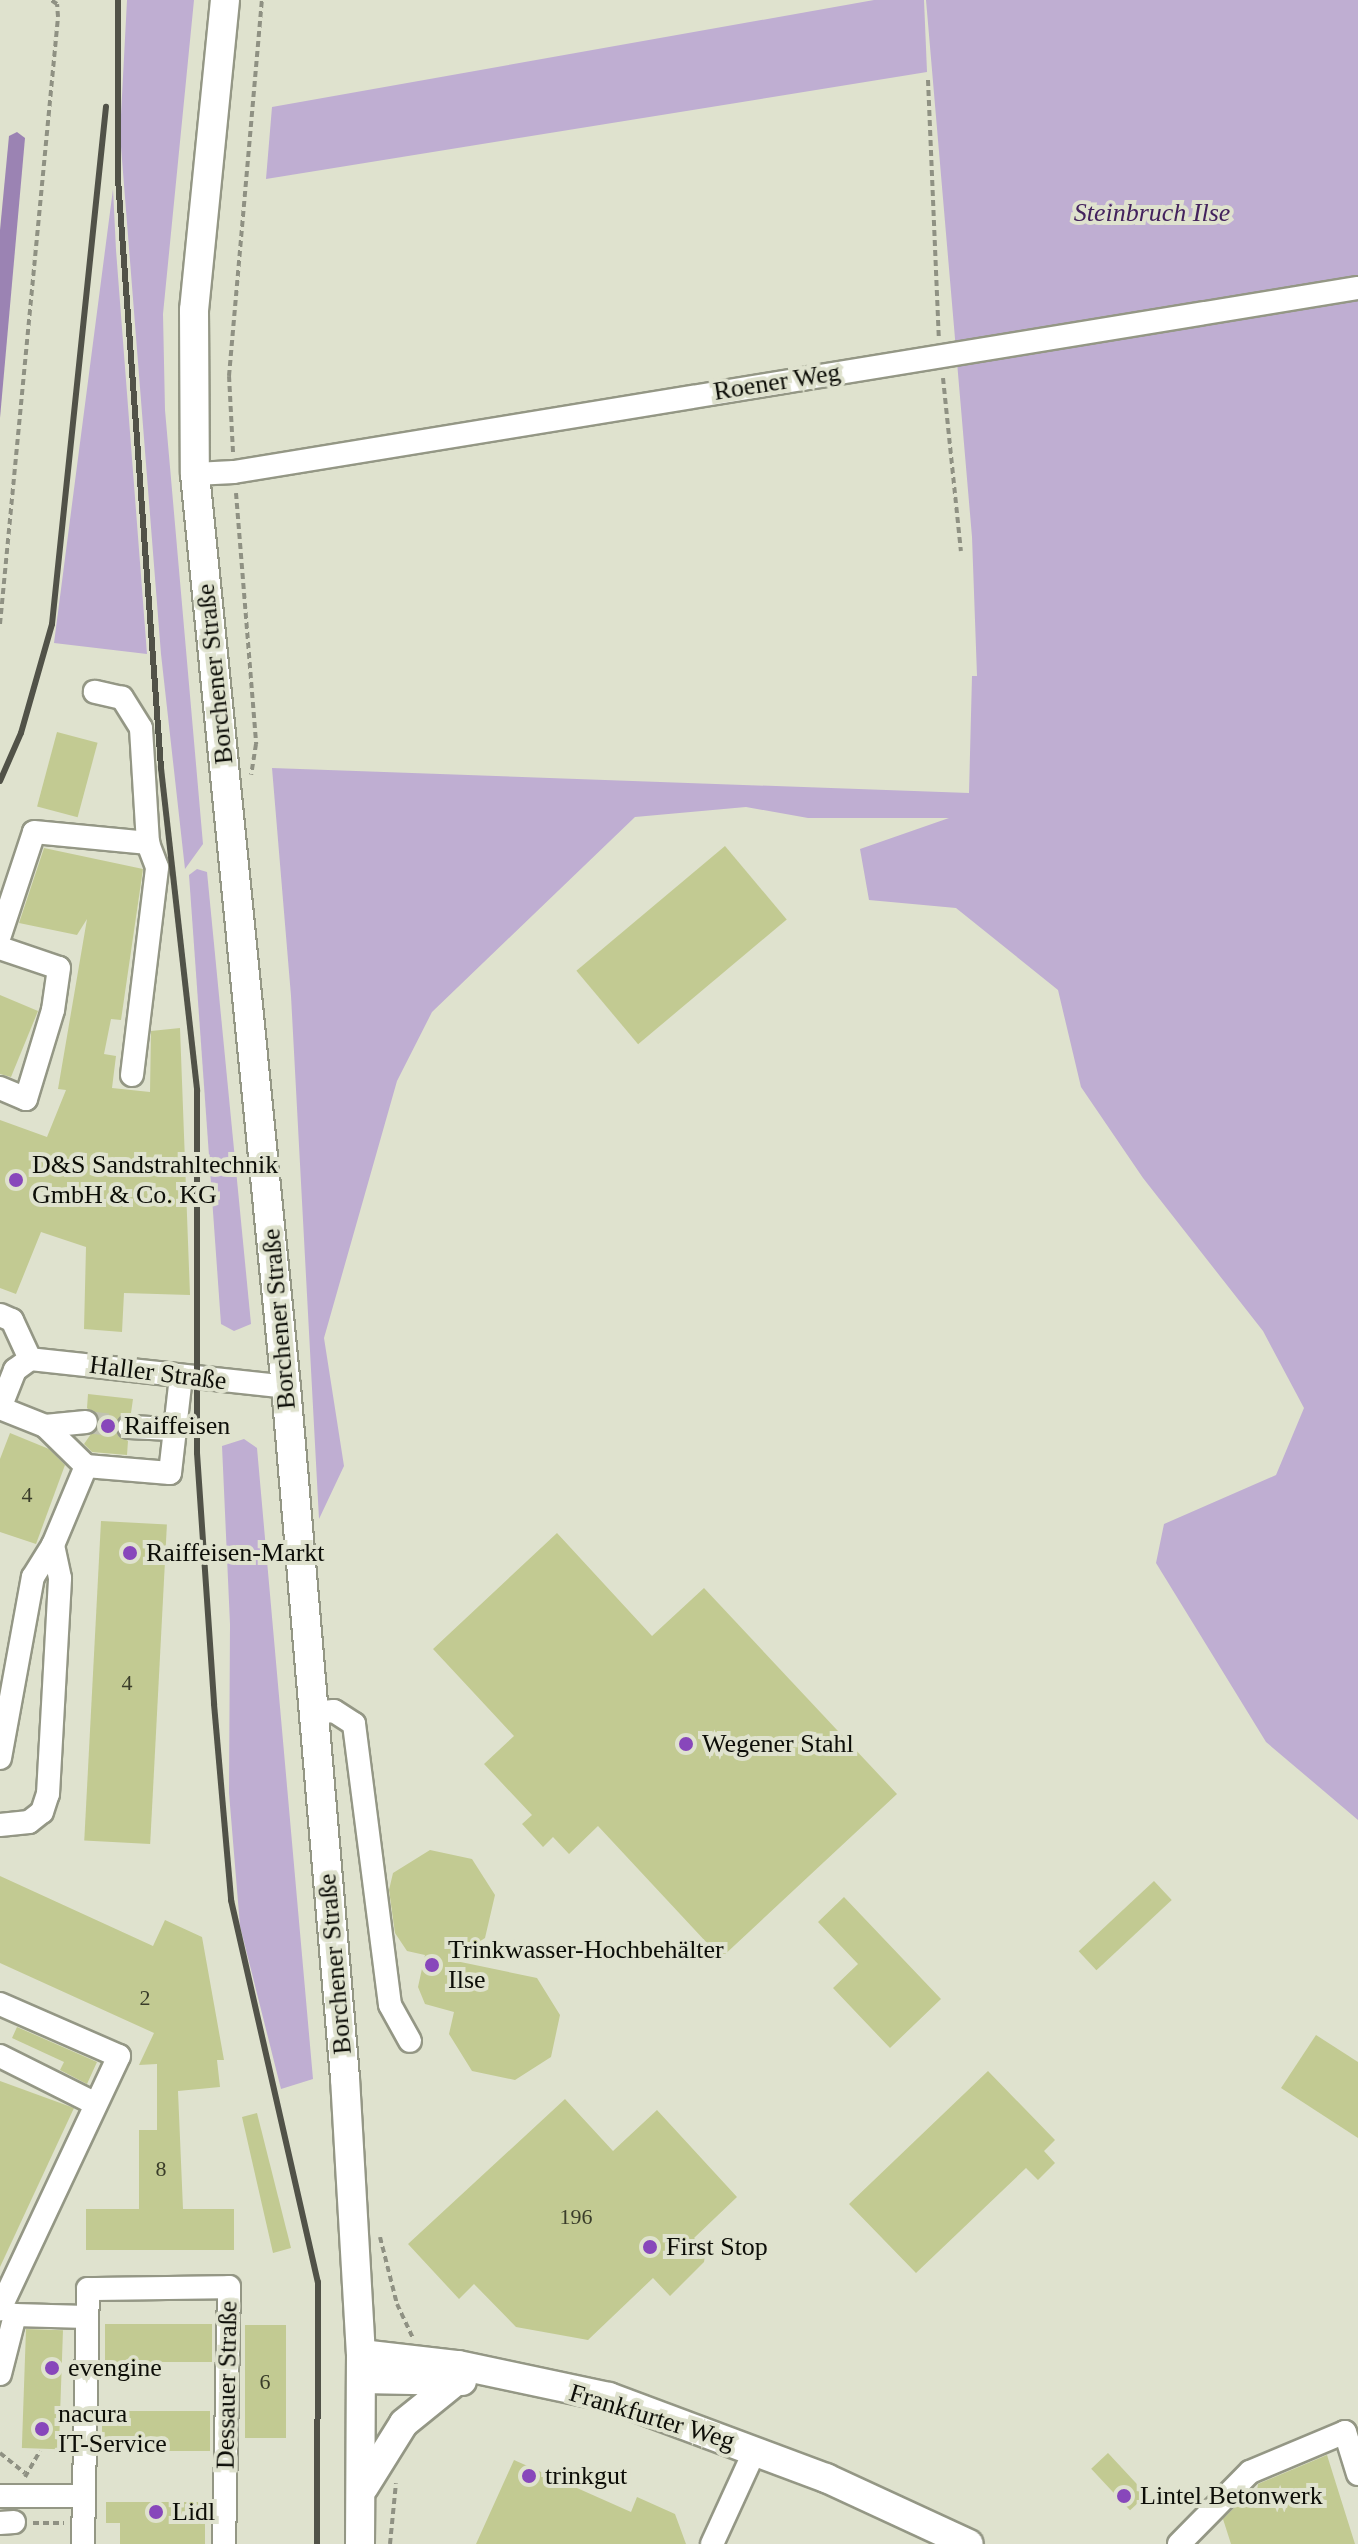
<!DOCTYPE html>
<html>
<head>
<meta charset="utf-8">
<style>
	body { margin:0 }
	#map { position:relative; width:1358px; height:2544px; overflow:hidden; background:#dfe2ce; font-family:"Times New Roman",serif }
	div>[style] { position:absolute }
	.green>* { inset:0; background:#bfaed2 }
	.water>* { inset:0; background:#9b83b3 }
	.building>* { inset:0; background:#c2ca92; transform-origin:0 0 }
	.minor-tunnel>* { height:22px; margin-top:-11px; transform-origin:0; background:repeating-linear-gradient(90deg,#c0c2b0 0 22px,transparent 0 33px) }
	.path>* { height:4px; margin-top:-2px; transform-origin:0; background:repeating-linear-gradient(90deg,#8f9183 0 6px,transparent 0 10px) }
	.roads { filter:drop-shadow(2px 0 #949785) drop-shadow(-2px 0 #949785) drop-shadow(0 2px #949785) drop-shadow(0 -2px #949785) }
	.minor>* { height:22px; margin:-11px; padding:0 11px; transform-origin:11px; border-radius:11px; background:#fff }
	.major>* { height:28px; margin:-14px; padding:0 14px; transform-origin:14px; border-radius:14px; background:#fff }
	.rail>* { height:6px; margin:-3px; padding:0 3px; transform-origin:3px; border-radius:3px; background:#515248 }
	.dots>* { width:22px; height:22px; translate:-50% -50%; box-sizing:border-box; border:4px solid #dfe2ce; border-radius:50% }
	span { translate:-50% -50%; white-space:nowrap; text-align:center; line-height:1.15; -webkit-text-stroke:8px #dfe2ce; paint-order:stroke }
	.number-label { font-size:22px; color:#3a3d2a }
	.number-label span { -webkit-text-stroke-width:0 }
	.park-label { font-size:26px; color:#43225d; font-style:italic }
	.street-label { font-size:26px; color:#0d0e08 }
	.poi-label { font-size:26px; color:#0d0e08 }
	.left { translate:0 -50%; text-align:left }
</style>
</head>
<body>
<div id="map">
	<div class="green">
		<div style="clip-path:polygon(127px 0,194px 0,163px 314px,165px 410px,203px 844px,185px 869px,161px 654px,120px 134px)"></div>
		<div style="clip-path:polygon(874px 0,924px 0,927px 72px,266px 179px,272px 107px)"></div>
		<div style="clip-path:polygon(926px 0,1358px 0,1358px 1820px,1266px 1742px,1156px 1563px,1164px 1524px,1276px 1475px,1304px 1408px,1263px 1331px,1143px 1178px,1081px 1087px,1058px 990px,956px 908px,869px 900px,860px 849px,949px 818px,808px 818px,746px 807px,635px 817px,432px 1012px,397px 1081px,324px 1338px,344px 1466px,319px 1519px,291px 996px,272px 768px,969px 793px,972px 676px,977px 676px,972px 537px)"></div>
		<div style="clip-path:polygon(113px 189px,116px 250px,147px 654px,54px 643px)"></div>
		<div style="clip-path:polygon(197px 869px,207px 872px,251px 1324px,234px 1331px,221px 1324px,189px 875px)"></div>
		<div style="clip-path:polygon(244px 1439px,257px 1448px,313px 2079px,281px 2089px,240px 1926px,229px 1793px,230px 1624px,222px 1446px)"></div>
	</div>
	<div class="water">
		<div style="clip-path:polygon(17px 132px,25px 138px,0 418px,0 230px,9px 136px)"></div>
	</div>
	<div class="building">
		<div style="left:57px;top:732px;width:42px;height:77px;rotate:15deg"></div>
		<div style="left:725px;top:846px;width:96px;height:194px;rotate:50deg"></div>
		<div style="clip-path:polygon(44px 848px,143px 869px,121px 1020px,111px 1019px,104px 1054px,116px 1056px,112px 1088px,150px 1092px,151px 1031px,180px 1028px,190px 1295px,124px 1293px,122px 1332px,84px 1329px,86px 1247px,41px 1232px,16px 1294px,0 1288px,0 1120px,47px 1137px,66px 1090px,58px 1089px,87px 919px,77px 935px,19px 923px)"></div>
		<div style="clip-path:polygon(0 995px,38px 1011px,11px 1077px,0 1074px)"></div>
		<div style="clip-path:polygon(88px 1394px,133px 1399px,131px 1413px,122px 1415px,115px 1426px,117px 1434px,128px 1441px,127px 1455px,92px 1452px,84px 1444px,100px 1421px,87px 1408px)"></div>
		<div style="clip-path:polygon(10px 1433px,49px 1449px,65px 1465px,36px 1544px,0 1532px,0 1459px)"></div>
		<div style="left:101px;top:1521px;width:66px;height:320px;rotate:3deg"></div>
		<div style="clip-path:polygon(557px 1533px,652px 1636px,704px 1588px,897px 1794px,721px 1958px,598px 1826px,569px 1854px,553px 1837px,543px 1847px,522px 1824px,532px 1815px,484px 1764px,514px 1736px,433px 1649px)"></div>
		<div style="clip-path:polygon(430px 1850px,472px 1859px,495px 1895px,485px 1938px,451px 1960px,537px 1978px,560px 2015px,551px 2057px,515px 2080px,472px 2071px,449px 2034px,454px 2012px,425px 2004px,418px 1987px,425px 1955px,407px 1951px,395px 1933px,389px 1890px,393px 1873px)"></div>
		<div style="clip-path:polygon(0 1876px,153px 1946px,165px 1920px,202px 1937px,224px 2060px,217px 2060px,220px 2087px,178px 2091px,183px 2209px,234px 2209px,234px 2250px,86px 2250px,86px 2209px,139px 2209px,139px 2130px,157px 2130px,157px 2064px,139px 2065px,154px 2033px,0 1963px)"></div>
		<div style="left:1154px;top:1881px;width:26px;height:103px;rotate:47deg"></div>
		<div style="clip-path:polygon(844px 1897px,941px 1999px,890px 2048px,833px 1988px,858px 1964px,818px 1922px)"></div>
		<div style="clip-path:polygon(17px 2027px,97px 2062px,87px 2084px,60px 2070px,64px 2062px,12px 2038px)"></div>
		<div style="clip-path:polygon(1316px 2035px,1358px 2062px,1358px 2138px,1281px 2088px)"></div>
		<div style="clip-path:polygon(988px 2071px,1055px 2140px,1044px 2151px,1055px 2163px,1038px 2180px,1026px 2168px,916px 2273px,849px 2204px)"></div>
		<div style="clip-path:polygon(0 2081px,74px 2108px,0 2267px)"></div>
		<div style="clip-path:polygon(565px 2099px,613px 2151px,657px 2110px,737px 2197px,694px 2238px,706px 2249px,704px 2262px,670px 2296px,653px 2278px,588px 2340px,516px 2327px,474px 2284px,459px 2299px,408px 2244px)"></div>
		<div style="clip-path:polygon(257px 2113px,291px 2248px,273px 2253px,242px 2117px)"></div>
		<div style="left:105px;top:2324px;width:107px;height:38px"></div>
		<div style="left:245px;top:2325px;width:41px;height:113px"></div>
		<div style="left:26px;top:2329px;width:37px;height:119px;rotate:2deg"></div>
		<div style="left:102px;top:2411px;width:108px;height:40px"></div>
		<div style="left:1108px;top:2453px;width:57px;height:23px;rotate:47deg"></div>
		<div style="clip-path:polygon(1327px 2455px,1355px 2544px,1231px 2544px,1223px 2519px,1241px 2501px,1256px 2497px,1258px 2484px)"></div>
		<div style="clip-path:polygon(514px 2460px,631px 2512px,637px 2497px,675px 2514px,686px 2544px,476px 2544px)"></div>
		<div style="clip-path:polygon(106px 2502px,205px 2502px,205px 2544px,120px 2544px,120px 2523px,106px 2523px)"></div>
	</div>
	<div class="minor-tunnel">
		<div style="left:86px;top:1422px;width:43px;rotate:6.6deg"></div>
	</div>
	<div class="path">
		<div style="left:928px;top:80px;width:258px;rotate:87.6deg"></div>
		<div style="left:943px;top:378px;width:174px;rotate:84.1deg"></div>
		<div style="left:233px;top:452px;width:76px;rotate:-93deg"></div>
		<div style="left:229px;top:376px;width:377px;rotate:-85deg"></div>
		<div style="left:236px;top:493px;width:252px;rotate:85.4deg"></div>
		<div style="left:256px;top:744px;width:31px;rotate:99deg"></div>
		<div style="left:0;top:624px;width:610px;rotate:-84.54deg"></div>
		<div style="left:58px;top:17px;width:13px;rotate:-94deg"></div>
		<div style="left:57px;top:4px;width:7px;rotate:-146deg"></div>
		<div style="left:380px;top:2237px;width:69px;rotate:75.8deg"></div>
		<div style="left:397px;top:2304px;width:38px;rotate:65deg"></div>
		<div style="left:0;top:2453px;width:32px;rotate:39deg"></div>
		<div style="left:25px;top:2477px;width:30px;rotate:-60deg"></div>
		<div style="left:33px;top:2523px;width:31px"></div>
		<div style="left:390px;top:2544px;width:61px;rotate:-84.4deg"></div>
	</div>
	<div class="roads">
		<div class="minor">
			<div style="left:195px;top:474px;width:39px;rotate:-3deg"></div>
			<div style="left:234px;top:472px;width:1139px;rotate:-9.3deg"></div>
			<div style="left:0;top:935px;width:108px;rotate:-71.7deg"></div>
			<div style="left:34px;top:832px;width:115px;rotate:5.5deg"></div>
			<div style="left:148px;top:843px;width:115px;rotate:-93.5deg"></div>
			<div style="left:141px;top:728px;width:36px;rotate:-122deg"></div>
			<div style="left:122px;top:698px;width:28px;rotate:-167deg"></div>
			<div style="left:0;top:948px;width:62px;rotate:18.7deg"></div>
			<div style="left:59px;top:968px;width:42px;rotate:98.1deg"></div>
			<div style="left:53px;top:1010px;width:93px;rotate:106.9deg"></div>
			<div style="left:26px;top:1099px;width:28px;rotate:-157deg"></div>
			<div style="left:132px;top:1075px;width:209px;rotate:-83.1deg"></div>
			<div style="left:157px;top:867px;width:26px;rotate:-111deg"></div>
			<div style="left:0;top:1315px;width:13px;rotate:23deg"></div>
			<div style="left:12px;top:1320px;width:43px;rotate:65.2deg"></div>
			<div style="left:0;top:1408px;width:41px;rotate:-68.5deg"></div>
			<div style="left:15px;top:1370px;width:19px;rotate:-36deg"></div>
			<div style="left:30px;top:1359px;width:258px;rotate:6.2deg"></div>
			<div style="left:0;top:1408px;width:48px;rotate:21.8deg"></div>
			<div style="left:45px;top:1426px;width:41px;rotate:-5.6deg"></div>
			<div style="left:45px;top:1426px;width:57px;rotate:44.3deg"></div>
			<div style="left:86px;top:1466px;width:84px;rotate:4.8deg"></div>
			<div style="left:170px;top:1473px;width:97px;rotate:-83.5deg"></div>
			<div style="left:129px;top:1427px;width:43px;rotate:2.7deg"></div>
			<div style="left:312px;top:1713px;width:22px;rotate:-5deg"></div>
			<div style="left:334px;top:1711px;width:24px;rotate:33deg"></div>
			<div style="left:354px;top:1724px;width:283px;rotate:82.7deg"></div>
			<div style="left:390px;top:2005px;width:41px;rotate:60.9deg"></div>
			<div style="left:0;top:1758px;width:184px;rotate:-79.7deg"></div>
			<div style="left:33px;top:1577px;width:38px;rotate:-58deg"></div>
			<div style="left:53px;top:1545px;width:86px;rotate:-67.3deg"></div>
			<div style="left:0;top:1825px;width:29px;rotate:-6deg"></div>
			<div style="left:29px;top:1822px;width:16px;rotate:-38deg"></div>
			<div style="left:42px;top:1812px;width:19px;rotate:-72deg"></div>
			<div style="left:48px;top:1794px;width:216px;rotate:-86.8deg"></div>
			<div style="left:60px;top:1578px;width:34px;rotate:-102deg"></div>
			<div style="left:0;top:2004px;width:130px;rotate:23.6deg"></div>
			<div style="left:119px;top:2056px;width:280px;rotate:115.2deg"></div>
			<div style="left:0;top:2056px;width:107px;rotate:26.6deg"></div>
			<div style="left:0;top:2374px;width:61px;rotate:-75.7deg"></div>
			<div style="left:15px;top:2315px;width:72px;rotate:1.6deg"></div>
			<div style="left:0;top:2496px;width:83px"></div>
			<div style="left:0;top:2523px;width:14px;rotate:-4deg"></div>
			<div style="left:83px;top:2544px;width:255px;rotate:-88.9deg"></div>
			<div style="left:88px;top:2289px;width:141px;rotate:-0.8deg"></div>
			<div style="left:229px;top:2287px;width:257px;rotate:91.1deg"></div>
			<div style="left:712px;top:2544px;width:103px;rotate:-65.4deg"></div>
			<div style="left:1179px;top:2544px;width:101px;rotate:-45.4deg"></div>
			<div style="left:1250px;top:2472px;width:103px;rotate:-22.8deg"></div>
			<div style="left:1345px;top:2432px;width:44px;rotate:72.8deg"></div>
		</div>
		<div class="major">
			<div style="left:225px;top:0;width:312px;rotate:95.7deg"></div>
			<div style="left:194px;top:310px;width:164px;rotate:89.7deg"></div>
			<div style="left:195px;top:474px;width:918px;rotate:84.31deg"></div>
			<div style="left:286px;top:1387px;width:694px;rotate:85.12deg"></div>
			<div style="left:345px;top:2078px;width:276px;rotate:86.7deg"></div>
			<div style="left:361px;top:2354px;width:190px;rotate:90.3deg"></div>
			<div style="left:361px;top:2354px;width:98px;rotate:6.5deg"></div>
			<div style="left:458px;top:2365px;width:154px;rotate:12deg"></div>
			<div style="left:609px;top:2397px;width:232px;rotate:20.5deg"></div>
			<div style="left:826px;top:2478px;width:157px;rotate:24.8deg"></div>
			<div style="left:362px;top:2379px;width:100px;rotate:1.1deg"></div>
			<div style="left:364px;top:2487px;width:75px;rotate:-58deg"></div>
			<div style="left:404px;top:2423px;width:67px;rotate:-38.9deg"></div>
		</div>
	</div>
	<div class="rail">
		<div style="left:118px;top:0;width:179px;rotate:90deg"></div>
		<div style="left:118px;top:179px;width:591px;rotate:85.82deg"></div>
		<div style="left:161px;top:768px;width:324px;rotate:83.6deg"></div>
		<div style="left:197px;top:1090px;width:363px;rotate:90deg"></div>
		<div style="left:197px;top:1453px;width:252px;rotate:86.1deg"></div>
		<div style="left:214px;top:1704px;width:197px;rotate:85deg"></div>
		<div style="left:231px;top:1900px;width:392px;rotate:77.2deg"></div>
		<div style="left:318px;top:2282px;width:262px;rotate:90.2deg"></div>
		<div style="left:0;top:781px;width:52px;rotate:-66.4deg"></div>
		<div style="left:21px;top:733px;width:113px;rotate:-74.1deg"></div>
		<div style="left:52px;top:624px;width:520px;rotate:-84.04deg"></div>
	</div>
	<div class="dots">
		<div style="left:16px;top:1180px;background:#8847bb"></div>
		<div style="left:108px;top:1426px;background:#8847bb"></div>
		<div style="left:130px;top:1553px;background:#8847bb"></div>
		<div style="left:686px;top:1744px;background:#8847bb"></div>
		<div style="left:432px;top:1965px;background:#8847bb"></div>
		<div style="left:650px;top:2247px;background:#8847bb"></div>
		<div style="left:52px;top:2368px;background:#8847bb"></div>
		<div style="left:42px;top:2429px;background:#8847bb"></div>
		<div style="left:529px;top:2476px;background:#8847bb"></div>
		<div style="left:1124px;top:2496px;background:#8847bb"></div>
		<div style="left:156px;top:2512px;background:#8847bb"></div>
	</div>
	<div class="number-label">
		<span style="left:27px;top:1495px">4</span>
		<span style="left:127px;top:1683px">4</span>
		<span style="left:145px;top:1998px">2</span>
		<span style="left:161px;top:2169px">8</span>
		<span style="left:576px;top:2217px">196</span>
		<span style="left:265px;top:2382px">6</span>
	</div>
	<div class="park-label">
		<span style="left:1152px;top:213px">Steinbruch Ilse</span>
	</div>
	<div class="street-label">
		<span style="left:777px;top:382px;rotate:-9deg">Roener Weg</span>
		<span style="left:215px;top:674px;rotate:-96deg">Borchener Straße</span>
		<span style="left:279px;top:1319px;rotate:-95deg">Borchener Straße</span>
		<span style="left:158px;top:1373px;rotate:7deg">Haller Straße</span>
		<span style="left:335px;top:1964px;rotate:-95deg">Borchener Straße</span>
		<span style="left:227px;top:2385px;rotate:-89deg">Dessauer Straße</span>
		<span style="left:652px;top:2417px;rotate:17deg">Frankfurter Weg</span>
	</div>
	<div class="poi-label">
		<span class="left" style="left:32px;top:1180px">D&amp;S Sandstrahltechnik<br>GmbH &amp; Co. KG</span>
		<span class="left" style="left:124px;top:1426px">Raiffeisen</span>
		<span class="left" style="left:146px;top:1553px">Raiffeisen-Markt</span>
		<span class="left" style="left:702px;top:1744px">Wegener Stahl</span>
		<span class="left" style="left:448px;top:1965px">Trinkwasser-Hochbehälter<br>Ilse</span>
		<span class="left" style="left:666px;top:2247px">First Stop</span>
		<span class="left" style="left:68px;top:2368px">evengine</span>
		<span class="left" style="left:58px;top:2429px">nacura<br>IT-Service</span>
		<span class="left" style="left:545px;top:2476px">trinkgut</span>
		<span class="left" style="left:1140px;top:2496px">Lintel Betonwerk</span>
		<span class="left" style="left:172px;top:2512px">Lidl</span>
	</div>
</div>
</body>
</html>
